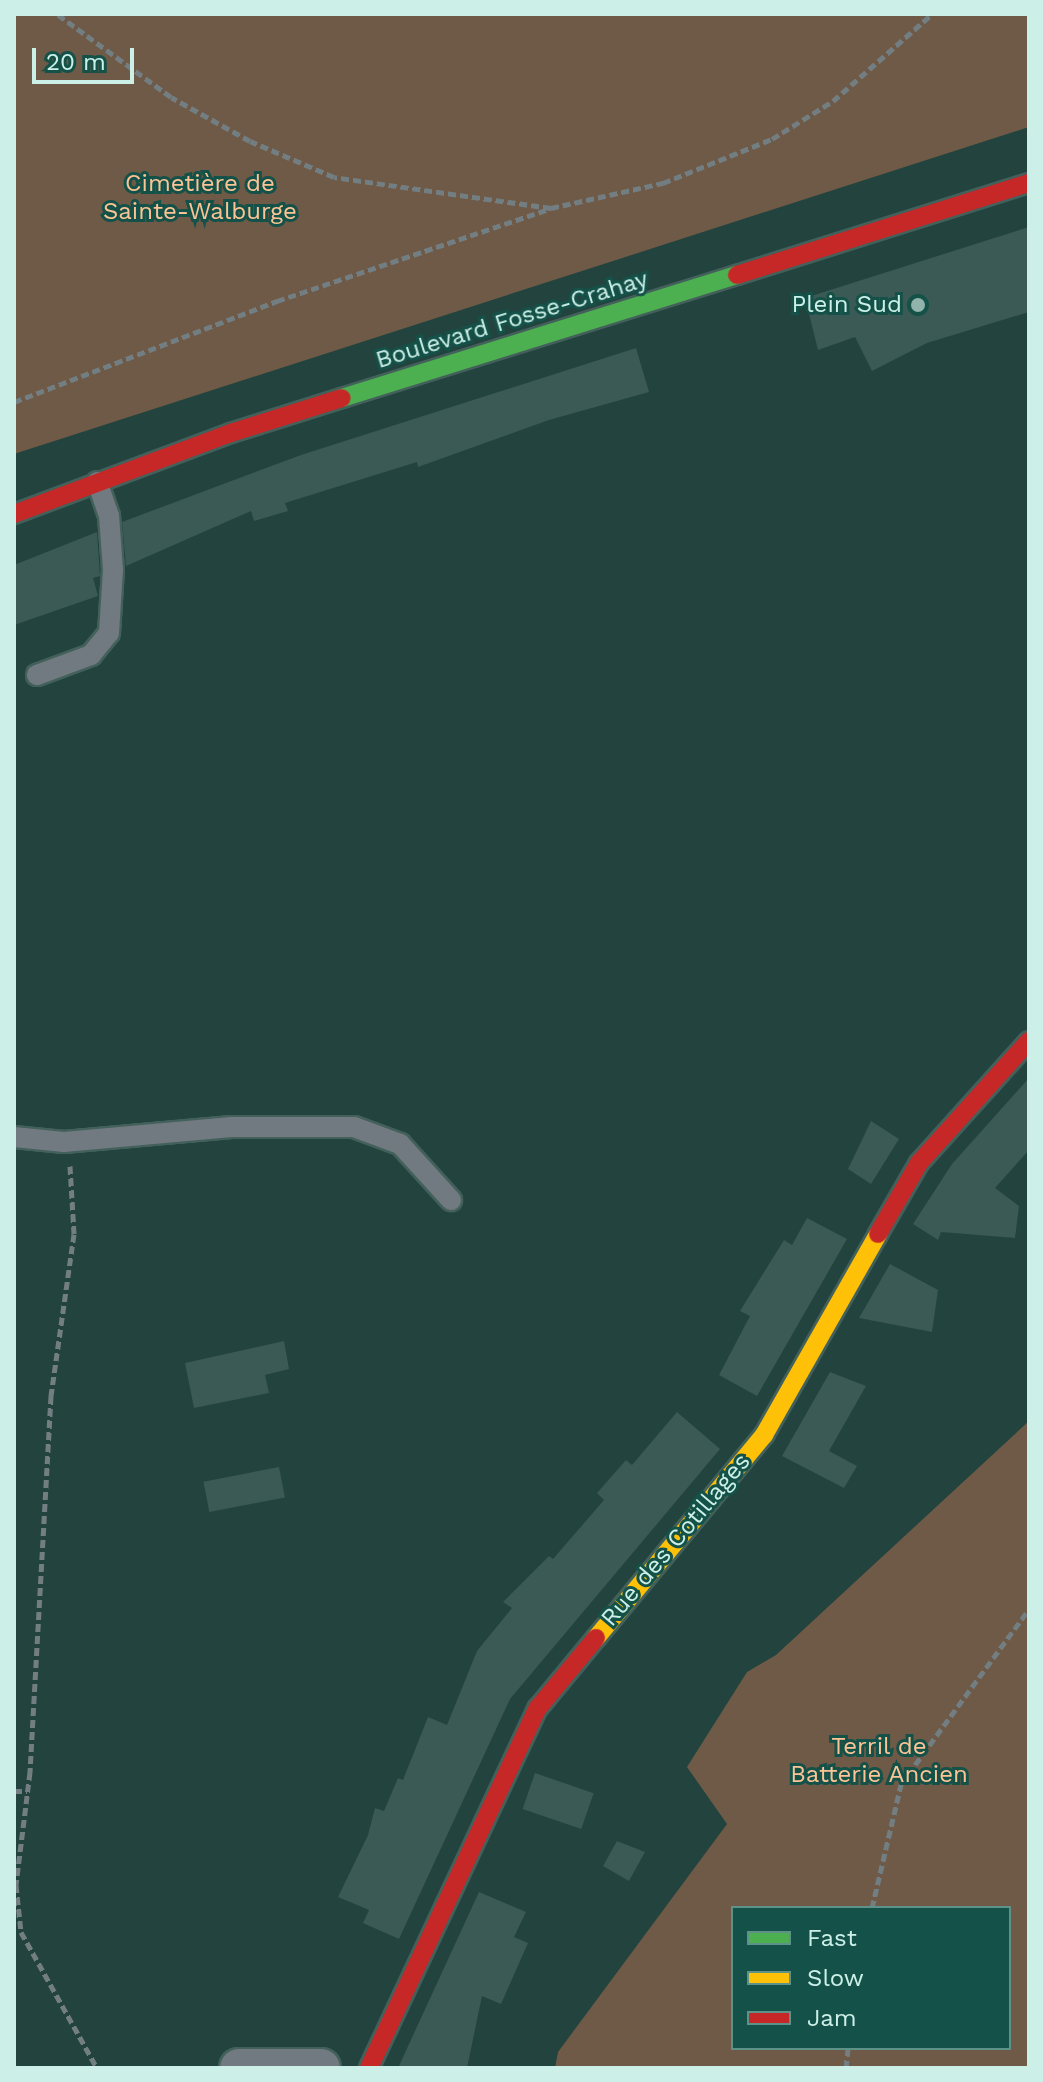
<!DOCTYPE html>
<html>
<head>
<meta charset="utf-8">
<style>
	body { margin:0 }
	#map { position:relative; width:1043px; height:2082px; overflow:hidden; background:#22433e; font-family:"Work Sans",sans-serif }
	div>[style] { position:absolute }
	.green>* { inset:0; background:#6e5a46 }
	.building>* { inset:0; background:#3b5955; transform-origin:0 0 }
	.path>* { height:5px; margin-top:-2.5px; transform-origin:0; background:repeating-linear-gradient(90deg,#727e82 0 8px,transparent 0 12px) }
	.roads { filter:drop-shadow(2px 0 #43605b) drop-shadow(-2px 0 #43605b) drop-shadow(0 2px #43605b) drop-shadow(0 -2px #43605b) }
	.lane>* { height:20px; margin:-10px; padding:0 10px; transform-origin:10px; border-radius:10px; background:#707a80 }
	.street>* { height:38px; margin:-19px; padding:0 19px; transform-origin:19px; border-radius:19px; background:#707a80 }
	.fast>* { height:18px; margin:-9px; padding:0 9px; transform-origin:9px; border-radius:9px; background:#4caf50 }
	.slow>* { height:18px; margin:-9px; padding:0 9px; transform-origin:9px; border-radius:9px; background:#ffc107 }
	.jam>* { height:18px; margin:-9px; padding:0 9px; transform-origin:9px; border-radius:9px; background:#c62828 }
	.dots>* { width:22px; height:22px; translate:-50% -50%; box-sizing:border-box; border:4px solid #145148; border-radius:50% }
	span { translate:-50% -50%; white-space:nowrap; text-align:center; line-height:1.15; -webkit-text-stroke:6px #145148; paint-order:stroke }
	.park-label { font-size:24px; color:#fcc495 }
	.poi-label { font-size:24px; color:#ccf0e8 }
	.right { translate:-100% -50%; text-align:right }
	.street-label { font-size:24px; color:#ccf0e8 }
	.frame { position:absolute; inset:0; border:16px solid #ccf0e8; pointer-events:none }
	.legend { position:absolute; left:731px; top:1906px; width:280px; height:144px; box-sizing:border-box; background:#145148; border:2px solid #5e9188; margin:0; padding:10px 14px; list-style:none; font-size:24px; color:#ccf0e8 }
	.legend li { display:flex; align-items:center; gap:16px; height:40px }
	.legend b { width:40px; border:2px solid #5e9188 }
	.scale { position:absolute; left:32px; top:48px; width:102px; height:36px; box-sizing:border-box; border:4px solid #ccf0e8; border-top:0; padding-left:10px; font-size:24px; line-height:28px; white-space:nowrap; color:#ccf0e8; -webkit-text-stroke:6px #145148; paint-order:stroke }
</style>
</head>
<body>
<div id="map">
	<div class="green">
		<div style="clip-path:polygon(14px 14px,1029px 14px,1029px 127px,14px 454px)"></div>
		<div style="clip-path:polygon(evenodd,1029px 1421px,1029px 2068px,555px 2068px,558px 2052px,727px 1824px,687px 1767px,747px 1672px,776px 1655px,1029px 1421px,733px 1908px,1009px 1908px,1009px 2048px,733px 2048px,733px 1908px)"></div>
	</div>
	<div class="building">
		<div style="clip-path:polygon(1029px 227px,1029px 312px,927px 343px,872px 371px,855px 337px,818px 350px,805px 298px)"></div>
		<div style="clip-path:polygon(636px 348px,649px 392px,549px 420px,418px 467px,417px 462px,285px 503px,288px 511px,254px 521px,251px 511px,126px 566px,122px 522px,301px 455px)"></div>
		<div style="clip-path:polygon(97px 532px,100px 576px,93px 578px,98px 596px,14px 625px,14px 565px)"></div>
		<div style="clip-path:polygon(1029px 1078px,1029px 1150px,995px 1188px,1019px 1206px,1015px 1238px,941px 1232px,938px 1240px,913px 1224px,952px 1164px)"></div>
		<div style="clip-path:polygon(871px 1121px,899px 1139px,871px 1184px,848px 1169px)"></div>
		<div style="clip-path:polygon(807px 1218px,847px 1239px,757px 1396px,719px 1375px,750px 1316px,740px 1311px,784px 1240px,792px 1245px)"></div>
		<div style="clip-path:polygon(890px 1264px,938px 1290px,932px 1332px,859px 1318px)"></div>
		<div style="clip-path:polygon(284px 1341px,289px 1369px,265px 1375px,269px 1393px,194px 1408px,185px 1363px)"></div>
		<div style="clip-path:polygon(830px 1372px,866px 1386px,829px 1451px,857px 1466px,844px 1488px,782px 1456px)"></div>
		<div style="clip-path:polygon(677px 1412px,720px 1449px,510px 1699px,399px 1939px,363px 1923px,369px 1910px,338px 1897px,368px 1835px,375px 1808px,384px 1811px,398px 1778px,403px 1780px,428px 1717px,447px 1725px,477px 1651px,512px 1608px,503px 1602px,549px 1556px,553px 1559px,604px 1500px,597px 1493px,626px 1460px,632px 1465px)"></div>
		<div style="left:279px;top:1467px;width:31px;height:77px;rotate:79deg"></div>
		<div style="left:535px;top:1773px;width:62px;height:38px;rotate:19deg"></div>
		<div style="clip-path:polygon(617px 1841px,645px 1852px,629px 1881px,603px 1866px)"></div>
		<div style="clip-path:polygon(479px 1892px,526px 1912px,514px 1937px,528px 1943px,501px 2004px,482px 1996px,467px 2068px,398px 2068px)"></div>
	</div>
	<div class="path">
		<div style="left:551px;top:208px;width:115px;rotate:-12.6deg"></div>
		<div style="left:663px;top:183px;width:118px;rotate:-22deg"></div>
		<div style="left:772px;top:139px;width:72px;rotate:-31.9deg"></div>
		<div style="left:833px;top:101px;width:132px;rotate:-41.3deg"></div>
		<div style="left:14px;top:402px;width:282px;rotate:-21deg"></div>
		<div style="left:277px;top:301px;width:289px;rotate:-18.7deg"></div>
		<div style="left:551px;top:208px;width:219px;rotate:-171.9deg"></div>
		<div style="left:334px;top:177px;width:91px;rotate:-156.8deg"></div>
		<div style="left:250px;top:141px;width:90px;rotate:-150.9deg"></div>
		<div style="left:171px;top:97px;width:141px;rotate:-143.9deg"></div>
		<div style="left:70px;top:1166px;width:68px;rotate:86.6deg"></div>
		<div style="left:74px;top:1234px;width:164px;rotate:98.1deg"></div>
		<div style="left:51px;top:1396px;width:377px;rotate:93.2deg"></div>
		<div style="left:30px;top:1772px;width:114px;rotate:97.1deg"></div>
		<div style="left:16px;top:1885px;width:47px;rotate:83.9deg"></div>
		<div style="left:21px;top:1932px;width:156px;rotate:60.8deg"></div>
		<div style="left:14px;top:1791px;width:13px"></div>
		<div style="left:872px;top:1908px;width:127px;rotate:-76.8deg"></div>
		<div style="left:901px;top:1784px;width:217px;rotate:-53.8deg"></div>
		<div style="left:846px;top:2068px;width:20px;rotate:-84deg"></div>
	</div>
	<div class="roads">
		<div class="lane">
			<div style="left:37px;top:675px;width:58px;rotate:-20.3deg"></div>
			<div style="left:91px;top:655px;width:28px;rotate:-51deg"></div>
			<div style="left:109px;top:633px;width:63px;rotate:-86.4deg"></div>
			<div style="left:113px;top:570px;width:54px;rotate:-94.2deg"></div>
			<div style="left:109px;top:516px;width:36px;rotate:-109deg"></div>
			<div style="left:14px;top:1137px;width:50px;rotate:5.7deg"></div>
			<div style="left:64px;top:1142px;width:168px;rotate:-5.1deg"></div>
			<div style="left:231px;top:1127px;width:123px"></div>
			<div style="left:354px;top:1127px;width:49px;rotate:20.3deg"></div>
			<div style="left:400px;top:1144px;width:76px;rotate:47.7deg"></div>
		</div>
		<div class="street">
			<div style="left:239px;top:2068px;width:82px"></div>
		</div>
		<div class="fast">
			<div style="left:342px;top:398px;width:414px;rotate:-17.3deg"></div>
		</div>
		<div class="slow">
			<div style="left:596px;top:1638px;width:264px;rotate:-50.4deg"></div>
			<div style="left:764px;top:1435px;width:231px;rotate:-60.4deg"></div>
		</div>
		<div class="jam">
			<div style="left:737px;top:275px;width:306px;rotate:-17.5deg"></div>
			<div style="left:14px;top:514px;width:232px;rotate:-20.5deg"></div>
			<div style="left:231px;top:433px;width:116px;rotate:-17.5deg"></div>
			<div style="left:878px;top:1234px;width:82px;rotate:-60deg"></div>
			<div style="left:919px;top:1163px;width:164px;rotate:-48deg"></div>
			<div style="left:369px;top:2068px;width:398px;rotate:-64.9deg"></div>
			<div style="left:538px;top:1708px;width:91px;rotate:-50.4deg"></div>
		</div>
	</div>
	<div class="dots">
		<div style="left:918px;top:305px;background:#90b3ac"></div>
	</div>
	<div class="park-label">
		<span style="left:200px;top:198px">Cimetière de<br>Sainte-Walburge</span>
		<span style="left:879px;top:1761px">Terril de<br>Batterie Ancien</span>
	</div>
	<div class="poi-label">
		<span class="right" style="left:902px;top:305px">Plein Sud</span>
	</div>
	<div class="street-label">
		<span style="left:512px;top:320px;rotate:-17deg">Boulevard Fosse-Crahay</span>
		<span style="left:676px;top:1540px;rotate:-50deg">Rue des Cotillages</span>
	</div>
	<div class="frame"></div>
	<ul class="legend">
	<li><b style="height:10px;background:#4caf50"></b>Fast</li>
	<li><b style="height:10px;background:#ffc107"></b>Slow</li>
	<li><b style="height:10px;background:#c62828"></b>Jam</li>
	</ul>
	<div class="scale">20 m</div>
</div>
</body>
</html>
